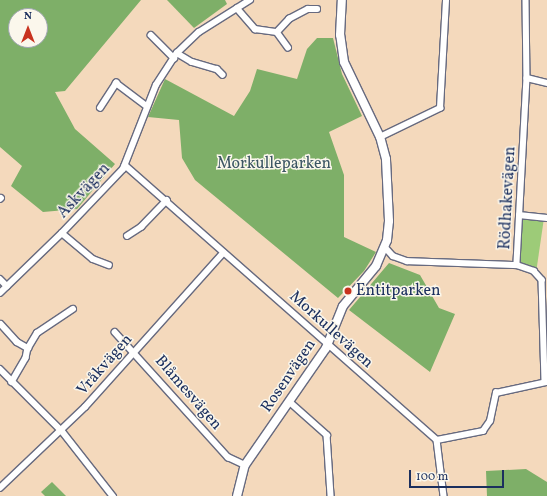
<!DOCTYPE html>
<html>
<head>
<meta charset="utf-8">
<style>
	body { margin:0 }
	#map { position:relative; width:547px; height:496px; overflow:hidden; background:#f4d9bc; font-family:Vollkorn,serif }
	div>[style] { position:absolute }
	.green>* { inset:0; background:#9dcb78 }
	.forest>* { inset:0; background:#7eaf68 }
	.roads { filter:drop-shadow(1px 0 #676a7f) drop-shadow(-1px 0 #676a7f) drop-shadow(0 1px #676a7f) drop-shadow(0 -1px #676a7f) }
	.street>* { height:5.5px; margin:-2.75px; padding:0 2.75px; transform-origin:2.75px; border-radius:2.75px; background:#fff }
	.secondary>* { height:8px; margin:-4px; padding:0 4px; transform-origin:4px; border-radius:4px; background:#fff }
	.dots>* { width:11px; height:11px; translate:-50% -50%; box-sizing:border-box; border:2px solid #fbf7ec; border-radius:50% }
	span { translate:-50% -50%; white-space:nowrap; text-align:center; line-height:1.15; -webkit-text-stroke:3px #fbf7ec; paint-order:stroke }
	.park-label { font-size:16px; color:#3c5664 }
	.street-label { font-size:16px; color:#1b2f5e }
	.poi-label { font-size:16px; color:#1b2f5e }
	.left { translate:0 -50%; text-align:left }
	.north { position:absolute; left:8px; top:8px; width:40px; height:40px; box-sizing:border-box; background:#fbf7ec; border:1px solid #a1a7b3; border-radius:50%; rotate:0deg; font-size:11px; font-weight:700; line-height:16px; text-align:center; color:#1b2f5e }
	.north::after { content:''; display:block; margin:auto; width:14px; height:18px; background:#c8321e; clip-path:polygon(50% 0,100% 100%,50% 72%,0 100%) }
	.scale { position:absolute; left:409px; top:470px; width:95px; height:18px; box-sizing:border-box; border:2px solid #1b2f5e; border-top:0; padding-left:5px; font-size:12px; line-height:14px; white-space:nowrap; color:#1b2f5e; -webkit-text-stroke:3px #fbf7ec; paint-order:stroke }
</style>
</head>
<body>
<div id="map">
	<div class="green">
		<div style="clip-path:polygon(519px 215px,544px 218px,536px 273px,517px 265px)"></div>
	</div>
	<div class="forest">
		<div style="clip-path:polygon(evenodd,0 0,141px 0,65px 91px,55px 92px,75px 129px,115px 164px,77px 209px,43px 212px,11px 186px,22px 166px,0 147px,0 0,16px 16px,40px 16px,40px 40px,16px 40px,16px 16px)"></div>
		<div style="clip-path:polygon(167px 0,225px 0,227px 4px,194px 28px)"></div>
		<div style="clip-path:polygon(317px 38px,333px 38px,342px 74px,362px 116px,329px 132px,344px 175px,344px 237px,376px 252px,364px 271px,338px 298px,195px 180px,182px 158px,179px 120px,148px 117px,165px 79px,234px 116px,250px 91px,257px 69px,297px 79px,307px 49px)"></div>
		<div style="clip-path:polygon(389px 263px,420px 275px,439px 308px,455px 314px,430px 372px,349px 310px)"></div>
		<div style="clip-path:polygon(526px 469px,547px 482px,547px 496px,487px 496px,486px 471px)"></div>
		<div style="clip-path:polygon(52px 482px,66px 496px,45px 496px,41px 492px)"></div>
	</div>
	<div class="roads">
		<div class="street">
			<div style="left:526px;top:0;width:78px;rotate:89.3deg"></div>
			<div style="left:527px;top:78px;width:187px;rotate:93.1deg"></div>
			<div style="left:517px;top:265px;width:18px;rotate:19deg"></div>
			<div style="left:534px;top:271px;width:12px;rotate:48deg"></div>
			<div style="left:542px;top:280px;width:102px;rotate:88.3deg"></div>
			<div style="left:237px;top:8px;width:28px;rotate:49deg"></div>
			<div style="left:255px;top:29px;width:22px;rotate:8deg"></div>
			<div style="left:277px;top:32px;width:19px;rotate:54deg"></div>
			<div style="left:277px;top:32px;width:18px;rotate:-47deg"></div>
			<div style="left:289px;top:19px;width:21px;rotate:-28deg"></div>
			<div style="left:308px;top:9px;width:9px"></div>
			<div style="left:151px;top:35px;width:33px;rotate:45deg"></div>
			<div style="left:177px;top:53px;width:17px;rotate:31deg"></div>
			<div style="left:192px;top:62px;width:26px;rotate:16deg"></div>
			<div style="left:217px;top:69px;width:8px;rotate:45deg"></div>
			<div style="left:527px;top:78px;width:21px;rotate:14deg"></div>
			<div style="left:100px;top:108px;width:30px;rotate:-57deg"></div>
			<div style="left:116px;top:83px;width:39px;rotate:37deg"></div>
			<div style="left:380px;top:137px;width:67px;rotate:-25.8deg"></div>
			<div style="left:440px;top:108px;width:108px;rotate:-86.8deg"></div>
			<div style="left:125px;top:165px;width:416px;rotate:41.4deg"></div>
			<div style="left:437px;top:440px;width:56px;rotate:82.9deg"></div>
			<div style="left:0;top:199px;width:1px;rotate:-45deg"></div>
			<div style="left:519px;top:215px;width:28px;rotate:6deg"></div>
			<div style="left:62px;top:233px;width:40px;rotate:40deg"></div>
			<div style="left:93px;top:259px;width:17px;rotate:21deg"></div>
			<div style="left:127px;top:236px;width:17px;rotate:-33deg"></div>
			<div style="left:141px;top:227px;width:37px;rotate:-46deg"></div>
			<div style="left:385px;top:247px;width:12px;rotate:48deg"></div>
			<div style="left:393px;top:256px;width:15px;rotate:20deg"></div>
			<div style="left:407px;top:261px;width:110px;rotate:2.1deg"></div>
			<div style="left:0;top:279px;width:10px;rotate:45deg"></div>
			<div style="left:0;top:293px;width:86px;rotate:-44.1deg"></div>
			<div style="left:62px;top:233px;width:88px;rotate:-46.4deg"></div>
			<div style="left:123px;top:169px;width:90px;rotate:-68.6deg"></div>
			<div style="left:156px;top:85px;width:38px;rotate:-57deg"></div>
			<div style="left:177px;top:53px;width:30px;rotate:-44deg"></div>
			<div style="left:199px;top:32px;width:60px;rotate:-32.1deg"></div>
			<div style="left:1px;top:324px;width:24px;rotate:48deg"></div>
			<div style="left:17px;top:342px;width:13px;rotate:29deg"></div>
			<div style="left:28px;top:348px;width:10px;rotate:101deg"></div>
			<div style="left:26px;top:358px;width:28px;rotate:120deg"></div>
			<div style="left:115px;top:332px;width:169px;rotate:47.9deg"></div>
			<div style="left:228px;top:457px;width:19px;rotate:25deg"></div>
			<div style="left:28px;top:348px;width:17px;rotate:-59deg"></div>
			<div style="left:37px;top:333px;width:43px;rotate:-33.7deg"></div>
			<div style="left:0;top:369px;width:88px;rotate:45deg"></div>
			<div style="left:62px;top:431px;width:83px;rotate:51.9deg"></div>
			<div style="left:290px;top:402px;width:50px;rotate:41.7deg"></div>
			<div style="left:327px;top:435px;width:61px;rotate:86.2deg"></div>
			<div style="left:437px;top:440px;width:47px;rotate:-11.1deg"></div>
			<div style="left:483px;top:431px;width:12px;rotate:-55deg"></div>
			<div style="left:490px;top:421px;width:29px;rotate:-78deg"></div>
			<div style="left:496px;top:393px;width:52px;rotate:-12.2deg"></div>
			<div style="left:0;top:488px;width:117px;rotate:-43.6deg"></div>
			<div style="left:85px;top:407px;width:207px;rotate:-48.1deg"></div>
		</div>
		<div class="secondary">
			<div style="left:237px;top:496px;width:32px;rotate:-76deg"></div>
			<div style="left:245px;top:465px;width:142px;rotate:-55.3deg"></div>
			<div style="left:326px;top:348px;width:45px;rotate:-68deg"></div>
			<div style="left:343px;top:306px;width:52px;rotate:-50.5deg"></div>
			<div style="left:376px;top:266px;width:28px;rotate:-67deg"></div>
			<div style="left:387px;top:240px;width:19px;rotate:-84deg"></div>
			<div style="left:389px;top:221px;width:62px;rotate:-92.8deg"></div>
			<div style="left:386px;top:159px;width:23px;rotate:-105deg"></div>
			<div style="left:380px;top:137px;width:83px;rotate:-115.6deg"></div>
			<div style="left:344px;top:62px;width:27px;rotate:-98deg"></div>
			<div style="left:340px;top:35px;width:35px;rotate:-87deg"></div>
		</div>
	</div>
	<div class="dots">
		<div style="left:348px;top:291px;background:#c8321e"></div>
	</div>
	<div class="park-label">
		<span style="left:274px;top:164px">Morkulleparken</span>
	</div>
	<div class="street-label">
		<span style="left:84px;top:191px;rotate:-47deg">Askvägen</span>
		<span style="left:508px;top:198px;rotate:-87deg">Rödhakevägen</span>
		<span style="left:331px;top:330px;rotate:42deg">Morkullevägen</span>
		<span style="left:105px;top:365px;rotate:-49deg">Vråkvägen</span>
		<span style="left:289px;top:376px;rotate:-56deg">Rosenvägen</span>
		<span style="left:188px;top:393px;rotate:49deg">Blåmesvägen</span>
	</div>
	<div class="poi-label">
		<span class="left" style="left:356px;top:291px">Entitparken</span>
	</div>
	<div class="north">N</div>
	<div class="scale">100 m</div>
</div>
</body>
</html>
